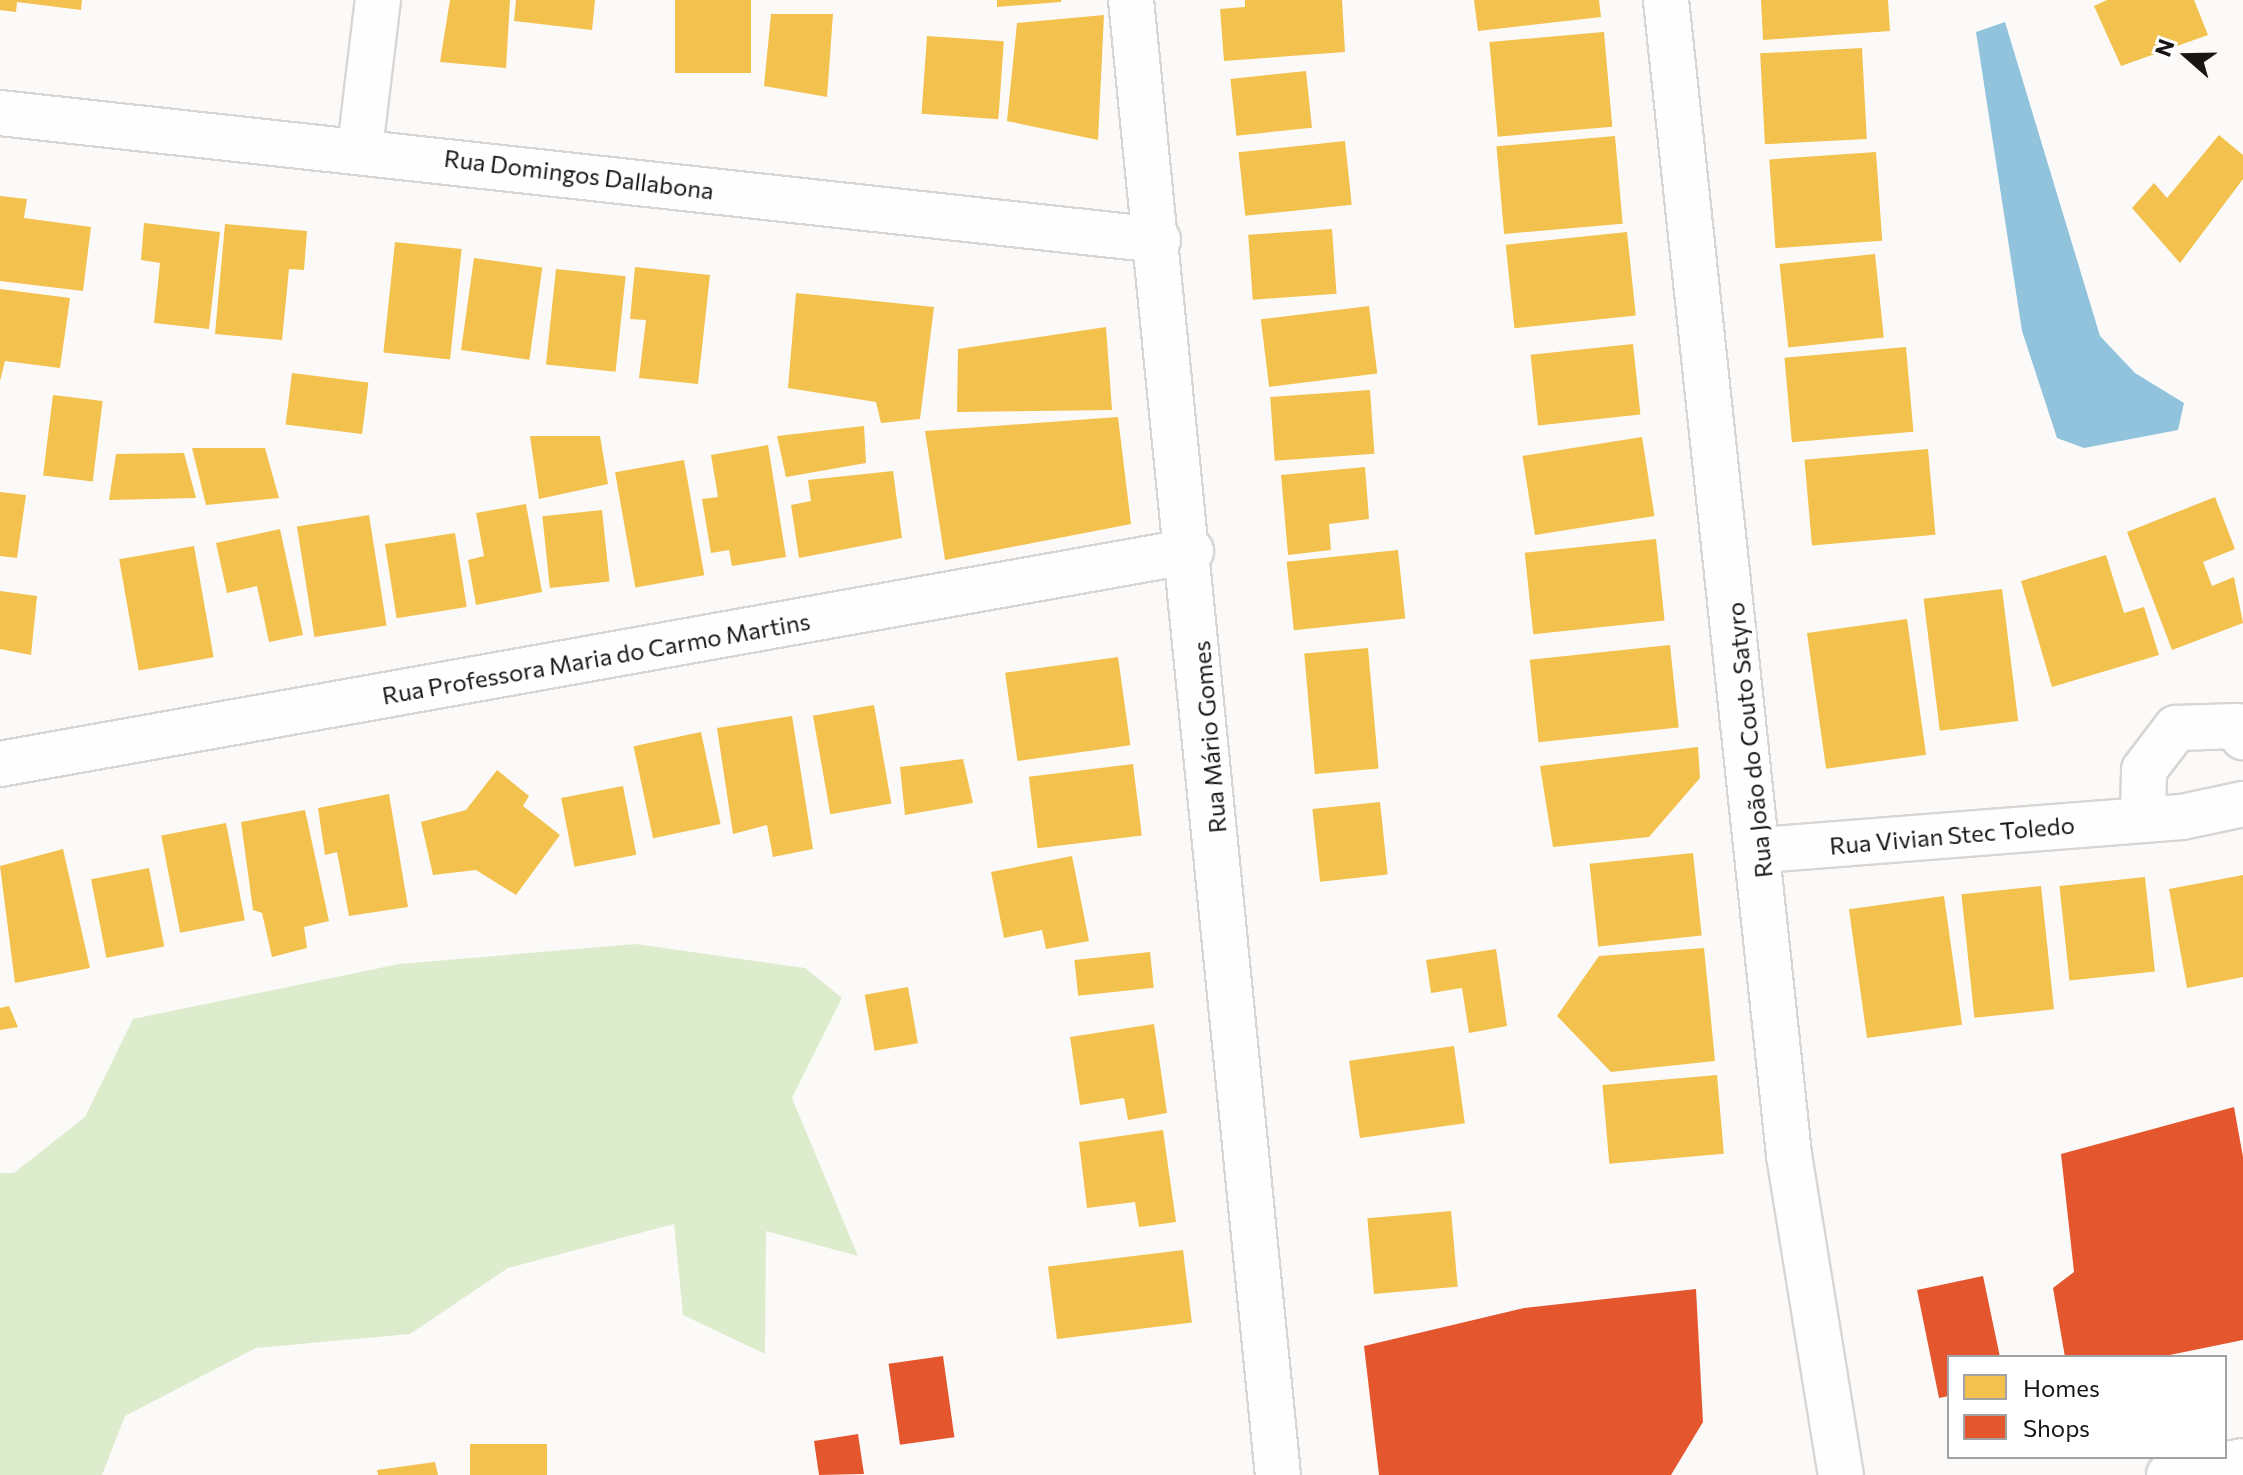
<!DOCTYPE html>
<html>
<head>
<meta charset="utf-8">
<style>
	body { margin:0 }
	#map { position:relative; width:2243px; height:1475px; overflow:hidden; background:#fcfaf8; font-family:Commissioner,sans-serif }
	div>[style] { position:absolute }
	.green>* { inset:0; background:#ddeccd }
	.water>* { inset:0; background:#92c3dd }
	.homes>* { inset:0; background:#f2c14e; transform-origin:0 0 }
	.shops>* { inset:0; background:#e4572e; transform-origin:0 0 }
	.roads { filter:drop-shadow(2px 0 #d8d6d4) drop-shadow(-2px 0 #d8d6d4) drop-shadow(0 2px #d8d6d4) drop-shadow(0 -2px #d8d6d4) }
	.street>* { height:44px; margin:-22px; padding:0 22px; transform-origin:22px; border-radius:22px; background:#fffefe }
	.secondary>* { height:44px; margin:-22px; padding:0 22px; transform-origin:22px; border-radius:22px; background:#fffefe }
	span { translate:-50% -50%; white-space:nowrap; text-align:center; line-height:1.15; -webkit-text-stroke:8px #fff; paint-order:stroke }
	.street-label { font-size:24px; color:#181514 }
	.legend { position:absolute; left:1947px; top:1355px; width:280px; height:104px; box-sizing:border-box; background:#fff; border:2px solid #a3a1a1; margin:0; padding:10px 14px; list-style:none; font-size:24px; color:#181514 }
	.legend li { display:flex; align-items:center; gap:16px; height:40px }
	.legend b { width:40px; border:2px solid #a3a1a1 }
	.north { position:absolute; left:2147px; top:16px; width:80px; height:80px; -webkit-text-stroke:6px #fff; paint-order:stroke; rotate:290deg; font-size:22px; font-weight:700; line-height:32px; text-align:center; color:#181514 }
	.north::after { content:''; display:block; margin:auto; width:28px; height:36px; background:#181514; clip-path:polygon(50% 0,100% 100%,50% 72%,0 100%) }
</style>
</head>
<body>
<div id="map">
	<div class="green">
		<div style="clip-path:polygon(636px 944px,805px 968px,842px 998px,792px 1098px,858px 1256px,766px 1231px,765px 1354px,683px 1315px,674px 1224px,508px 1268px,410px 1334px,256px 1348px,125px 1416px,102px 1475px,0 1475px,0 1173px,14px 1173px,85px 1117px,133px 1019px,399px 964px)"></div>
	</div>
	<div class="water">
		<div style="clip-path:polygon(2005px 22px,2100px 336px,2135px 373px,2184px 403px,2178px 430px,2084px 448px,2057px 438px,2022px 331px,1976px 32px)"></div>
	</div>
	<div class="homes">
		<div style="clip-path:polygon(0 0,82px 0,81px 10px,17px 2px,16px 12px,0 10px)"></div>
		<div style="clip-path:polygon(450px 0,510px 0,506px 68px,440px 62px)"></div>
		<div style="clip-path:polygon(516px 0,595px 0,592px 30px,514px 21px)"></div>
		<div style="left:675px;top:0;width:76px;height:73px"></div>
		<div style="clip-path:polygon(997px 0,1061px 0,1061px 2px,997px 7px)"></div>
		<div style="clip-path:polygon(1245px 0,1342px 0,1345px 52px,1224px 61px,1220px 9px,1245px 7px)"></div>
		<div style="clip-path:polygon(1474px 0,1599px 0,1601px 17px,1478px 31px)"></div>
		<div style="clip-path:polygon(1761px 0,1888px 0,1890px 31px,1763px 40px)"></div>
		<div style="clip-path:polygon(2107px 0,2194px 0,2208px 35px,2121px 66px,2094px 6px)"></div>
		<div style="clip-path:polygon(771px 14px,833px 14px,827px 97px,764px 86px)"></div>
		<div style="clip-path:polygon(1104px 15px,1098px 140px,1007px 121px,1017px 23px)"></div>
		<div style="left:1604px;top:32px;width:95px;height:115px;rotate:85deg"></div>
		<div style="left:927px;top:36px;width:77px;height:78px;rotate:4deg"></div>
		<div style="left:1862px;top:48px;width:91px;height:102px;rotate:87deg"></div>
		<div style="left:1306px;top:71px;width:57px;height:76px;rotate:84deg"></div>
		<div style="clip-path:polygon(2219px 135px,2243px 155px,2243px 179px,2180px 263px,2132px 208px,2154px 183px,2167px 198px)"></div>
		<div style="left:1615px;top:136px;width:88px;height:119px;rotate:85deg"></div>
		<div style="left:1345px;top:141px;width:64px;height:107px;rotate:84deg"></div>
		<div style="left:1876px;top:152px;width:89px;height:107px;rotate:86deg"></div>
		<div style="clip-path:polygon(0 196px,27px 199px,24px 218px,91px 227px,83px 291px,0 281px)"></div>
		<div style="clip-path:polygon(144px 223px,220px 232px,209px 329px,154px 323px,160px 263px,141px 260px)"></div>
		<div style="clip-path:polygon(225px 224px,307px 231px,304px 270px,289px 269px,282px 340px,215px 334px)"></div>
		<div style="left:1332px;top:229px;width:65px;height:84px;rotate:86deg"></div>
		<div style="left:1627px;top:232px;width:84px;height:122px;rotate:84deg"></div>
		<div style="left:395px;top:242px;width:67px;height:111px;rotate:6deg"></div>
		<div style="left:1875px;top:254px;width:84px;height:96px;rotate:84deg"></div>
		<div style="left:474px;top:258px;width:69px;height:93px;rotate:8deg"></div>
		<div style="clip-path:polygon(635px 267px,710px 275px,698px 384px,639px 378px,646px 320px,630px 319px)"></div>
		<div style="left:556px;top:269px;width:70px;height:96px;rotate:6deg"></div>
		<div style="clip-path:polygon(0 289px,70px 298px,60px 368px,5px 361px,0 381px)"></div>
		<div style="clip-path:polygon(796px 293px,934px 307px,920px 419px,881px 423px,876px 402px,788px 388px)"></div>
		<div style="left:1369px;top:306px;width:68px;height:109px;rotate:83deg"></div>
		<div style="clip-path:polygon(1106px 327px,1112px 410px,957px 412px,958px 349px)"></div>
		<div style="left:1633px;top:344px;width:71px;height:103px;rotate:84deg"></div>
		<div style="left:1906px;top:347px;width:85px;height:122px;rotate:85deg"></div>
		<div style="left:292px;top:373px;width:77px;height:52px;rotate:7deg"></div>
		<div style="left:1370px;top:390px;width:64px;height:100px;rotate:86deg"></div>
		<div style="left:53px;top:395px;width:50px;height:81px;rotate:7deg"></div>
		<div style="clip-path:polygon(1118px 417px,1131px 524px,945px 560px,925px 431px)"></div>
		<div style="clip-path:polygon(864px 426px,866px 463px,786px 477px,777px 436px)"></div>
		<div style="clip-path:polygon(530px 436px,600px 436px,608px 484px,539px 499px)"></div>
		<div style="left:1642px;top:437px;width:80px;height:121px;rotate:81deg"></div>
		<div style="clip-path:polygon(768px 445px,786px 557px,732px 566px,729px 550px,711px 553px,702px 499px,718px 497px,711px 455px)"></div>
		<div style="clip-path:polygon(192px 448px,265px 448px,279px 498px,206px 505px)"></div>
		<div style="left:1928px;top:449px;width:86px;height:124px;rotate:85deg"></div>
		<div style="clip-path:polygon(184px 453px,196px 498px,109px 500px,116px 454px)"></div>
		<div style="left:684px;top:460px;width:117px;height:70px;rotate:80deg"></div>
		<div style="clip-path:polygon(1365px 467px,1369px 519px,1329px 524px,1331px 550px,1288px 555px,1281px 475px)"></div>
		<div style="clip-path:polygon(893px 471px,902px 538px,799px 558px,791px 505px,811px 501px,808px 480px)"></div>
		<div style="clip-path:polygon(0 492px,26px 495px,17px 558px,0 556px)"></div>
		<div style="clip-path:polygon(2215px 497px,2235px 549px,2203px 562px,2212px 586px,2234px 577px,2243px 623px,2172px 650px,2127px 532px)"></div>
		<div style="clip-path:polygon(526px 504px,542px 592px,476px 605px,468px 560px,484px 556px,476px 513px)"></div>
		<div style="left:602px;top:510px;width:72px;height:60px;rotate:84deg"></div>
		<div style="left:369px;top:515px;width:112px;height:73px;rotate:81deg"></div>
		<div style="clip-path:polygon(280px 529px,303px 635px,269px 642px,257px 586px,227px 593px,216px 543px)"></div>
		<div style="left:455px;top:533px;width:75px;height:71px;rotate:81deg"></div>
		<div style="left:1656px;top:539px;width:82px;height:132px;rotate:84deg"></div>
		<div style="left:194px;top:546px;width:113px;height:76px;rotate:80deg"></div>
		<div style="left:1398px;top:550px;width:69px;height:112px;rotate:84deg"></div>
		<div style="clip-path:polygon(2106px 555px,2124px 613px,2144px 607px,2159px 655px,2052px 687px,2021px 581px)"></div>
		<div style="left:2002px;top:589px;width:133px;height:79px;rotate:83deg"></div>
		<div style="clip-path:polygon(0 591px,37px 596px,31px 655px,0 649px)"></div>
		<div style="left:1907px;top:619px;width:137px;height:101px;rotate:82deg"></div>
		<div style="left:1670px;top:645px;width:83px;height:141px;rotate:84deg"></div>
		<div style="left:1368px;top:648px;width:121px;height:64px;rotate:85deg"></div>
		<div style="left:1118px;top:657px;width:89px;height:114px;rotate:82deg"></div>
		<div style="left:874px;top:705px;width:100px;height:62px;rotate:80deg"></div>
		<div style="clip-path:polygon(792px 716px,813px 849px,773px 857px,767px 825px,733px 834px,717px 728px)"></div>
		<div style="left:701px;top:732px;width:94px;height:69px;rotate:78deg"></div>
		<div style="clip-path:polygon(1698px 747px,1700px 778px,1649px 837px,1553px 847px,1540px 766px)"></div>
		<div style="clip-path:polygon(963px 759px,973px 803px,905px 815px,900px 767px)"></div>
		<div style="left:1133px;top:764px;width:72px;height:105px;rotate:83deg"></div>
		<div style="clip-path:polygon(497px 770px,529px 796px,523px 806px,560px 835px,516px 895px,476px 870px,433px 875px,421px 822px,466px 810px)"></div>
		<div style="left:623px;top:786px;width:70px;height:63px;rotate:79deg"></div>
		<div style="clip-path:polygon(389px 794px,408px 907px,349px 916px,337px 852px,325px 855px,318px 808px)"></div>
		<div style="left:1380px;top:802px;width:73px;height:68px;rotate:84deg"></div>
		<div style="clip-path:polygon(305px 810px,329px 921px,304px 927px,307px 948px,272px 957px,262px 913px,253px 910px,241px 822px)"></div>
		<div style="left:226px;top:823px;width:99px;height:66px;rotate:79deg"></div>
		<div style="clip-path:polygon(63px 849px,90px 968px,15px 983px,0 866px)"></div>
		<div style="left:1693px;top:853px;width:83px;height:104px;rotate:84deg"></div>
		<div style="clip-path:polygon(1072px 856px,1089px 941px,1046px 949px,1042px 930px,1004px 938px,991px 872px)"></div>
		<div style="left:149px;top:868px;width:80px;height:59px;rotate:79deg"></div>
		<div style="clip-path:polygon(2243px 875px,2243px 977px,2187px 988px,2169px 889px)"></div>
		<div style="left:2145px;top:877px;width:95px;height:86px;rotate:84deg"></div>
		<div style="left:2041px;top:886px;width:124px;height:80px;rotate:84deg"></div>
		<div style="left:1944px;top:896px;width:130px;height:96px;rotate:82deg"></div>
		<div style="clip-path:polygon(1704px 948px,1715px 1061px,1611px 1072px,1557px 1016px,1599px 956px)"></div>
		<div style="clip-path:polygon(1496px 949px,1507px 1026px,1469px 1033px,1462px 988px,1431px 993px,1426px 960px)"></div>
		<div style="left:1150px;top:952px;width:36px;height:76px;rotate:84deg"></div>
		<div style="left:908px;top:987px;width:57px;height:44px;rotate:80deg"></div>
		<div style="clip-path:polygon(9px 1006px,18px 1027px,0 1030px,0 1008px)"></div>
		<div style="clip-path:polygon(1154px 1024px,1167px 1113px,1128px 1120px,1124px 1098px,1080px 1105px,1070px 1037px)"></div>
		<div style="left:1454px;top:1046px;width:78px;height:106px;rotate:82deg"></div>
		<div style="left:1717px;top:1075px;width:79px;height:115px;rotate:85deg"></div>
		<div style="clip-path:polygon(1163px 1130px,1176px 1222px,1139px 1227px,1135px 1202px,1087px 1208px,1079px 1142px)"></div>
		<div style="left:1451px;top:1211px;width:76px;height:84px;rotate:85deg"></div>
		<div style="left:1183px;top:1250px;width:73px;height:136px;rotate:83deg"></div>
		<div style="left:547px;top:1444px;width:31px;height:77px;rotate:90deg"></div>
		<div style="clip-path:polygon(435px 1462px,438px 1475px,378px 1475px,377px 1470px)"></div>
	</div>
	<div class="shops">
		<div style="clip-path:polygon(2234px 1107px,2243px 1157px,2243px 1340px,2160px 1357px,2065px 1357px,2053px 1288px,2074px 1272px,2061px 1154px)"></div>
		<div style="clip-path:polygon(1983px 1276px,2000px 1357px,1949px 1357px,1949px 1396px,1939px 1398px,1917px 1290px)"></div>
		<div style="clip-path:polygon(1696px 1289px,1703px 1422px,1671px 1475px,1379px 1475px,1364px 1346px,1524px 1308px)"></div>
		<div style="left:943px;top:1356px;width:82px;height:55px;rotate:82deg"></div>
		<div style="clip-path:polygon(858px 1434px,864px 1474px,819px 1475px,814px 1441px)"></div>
	</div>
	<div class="roads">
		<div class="street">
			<div style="left:1131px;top:0;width:1482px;rotate:84.31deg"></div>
			<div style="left:1666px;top:0;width:1162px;rotate:83.92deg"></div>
			<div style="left:1789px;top:1155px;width:324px;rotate:80.8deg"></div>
			<div style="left:0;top:113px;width:1165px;rotate:6.26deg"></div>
			<div style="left:360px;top:148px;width:149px;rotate:-83.1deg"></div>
			<div style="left:0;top:764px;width:1210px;rotate:-10.14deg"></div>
			<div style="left:2143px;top:819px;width:49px;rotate:-88.8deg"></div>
			<div style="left:2144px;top:770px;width:53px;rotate:-52.7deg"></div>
			<div style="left:2176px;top:728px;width:61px;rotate:-1.9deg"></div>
			<div style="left:2237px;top:726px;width:13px;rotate:61deg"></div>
			<div style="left:1762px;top:850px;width:421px;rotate:-4.5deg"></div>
			<div style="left:2182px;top:817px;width:62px;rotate:-12deg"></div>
		</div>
		<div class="secondary">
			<div style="left:2169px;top:1475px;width:75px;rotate:-10.7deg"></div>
		</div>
	</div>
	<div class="street-label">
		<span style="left:579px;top:174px;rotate:7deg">Rua Domingos Dallabona</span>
		<span style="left:596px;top:658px;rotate:-10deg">Rua Professora Maria do Carmo Martins</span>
		<span style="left:1209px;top:737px;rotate:-95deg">Rua Mário Gomes</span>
		<span style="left:1749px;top:740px;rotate:-96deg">Rua João do Couto Satyro</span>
		<span style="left:1952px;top:835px;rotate:-5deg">Rua Vivian Stec Toledo</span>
	</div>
	<ul class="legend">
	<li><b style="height:22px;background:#f2c14e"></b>Homes</li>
	<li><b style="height:22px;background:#e4572e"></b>Shops</li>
	</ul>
	<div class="north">N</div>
</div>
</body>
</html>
